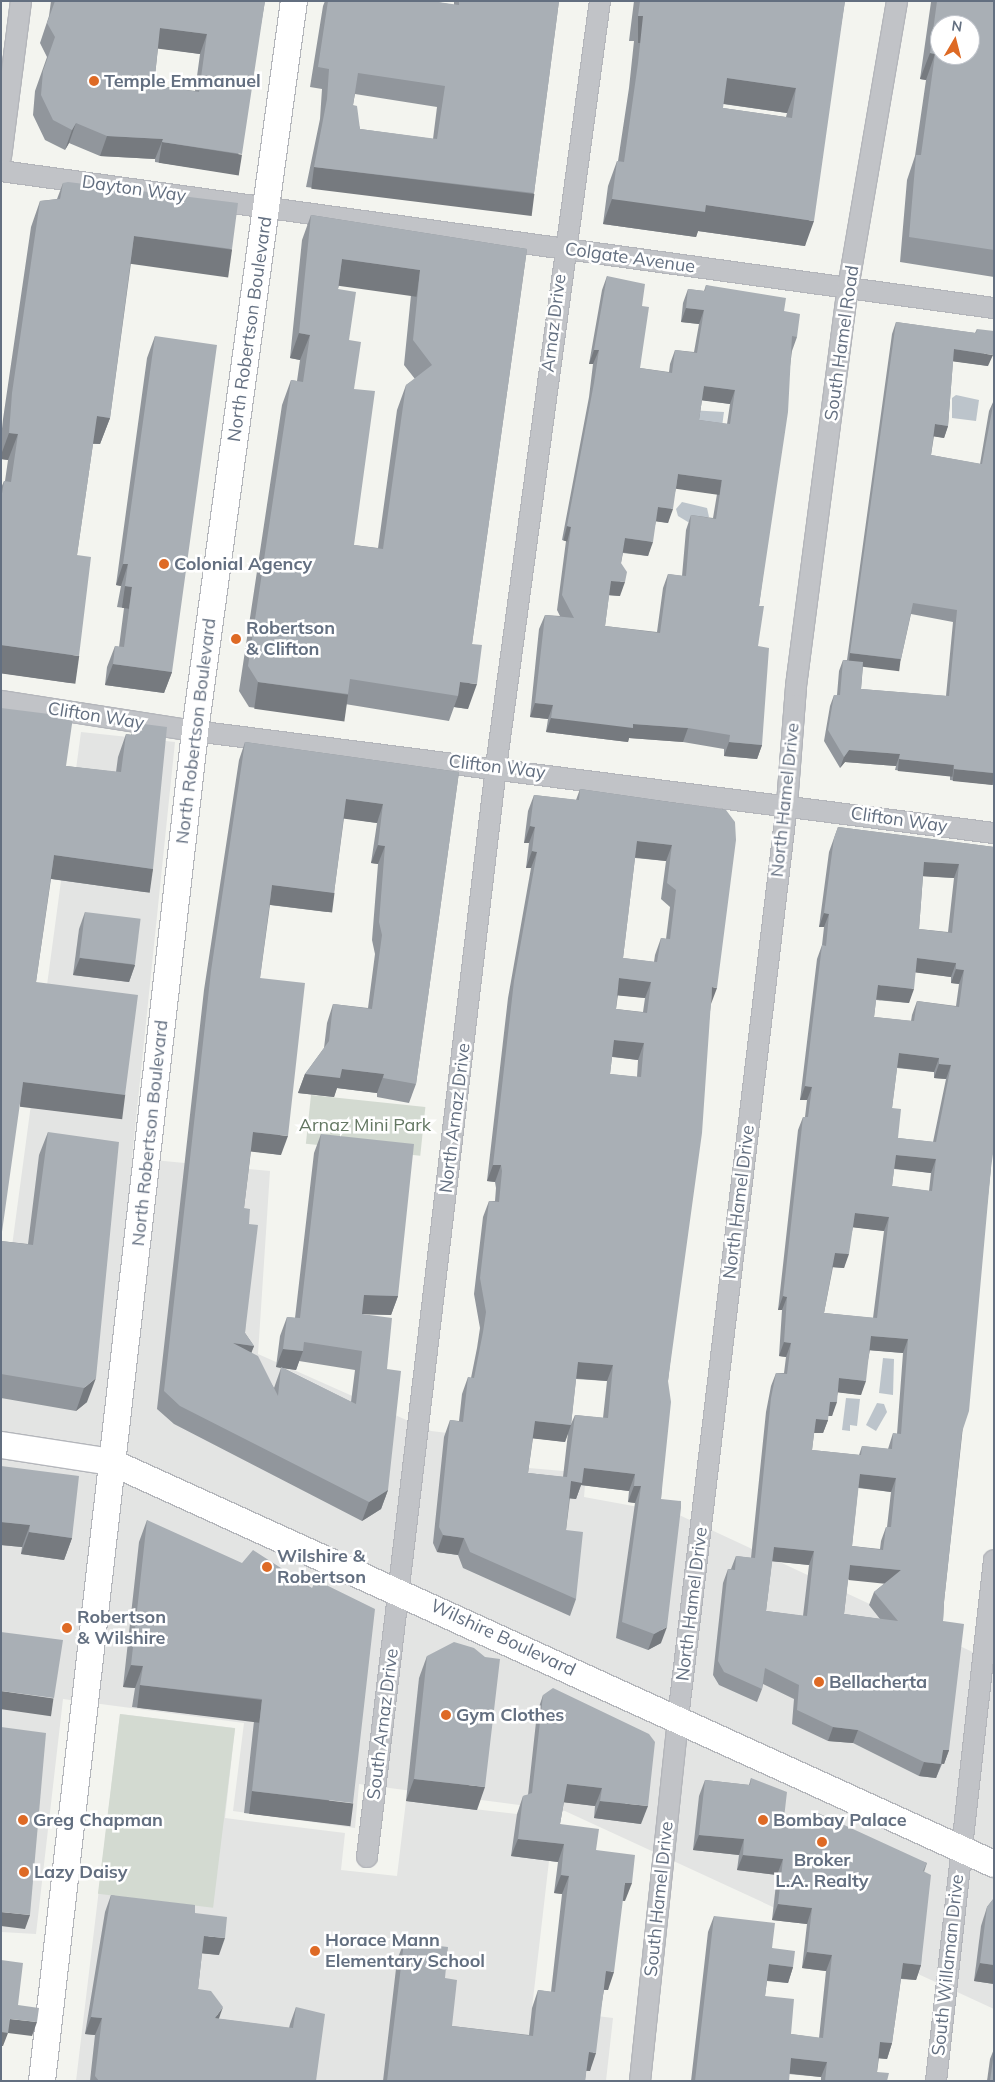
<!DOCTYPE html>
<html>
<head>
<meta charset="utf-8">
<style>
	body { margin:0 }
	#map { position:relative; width:995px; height:2082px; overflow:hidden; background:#f3f4ef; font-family:Mulish,sans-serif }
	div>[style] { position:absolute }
	.built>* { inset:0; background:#e3e4e3 }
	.green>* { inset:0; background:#d3dad1; transform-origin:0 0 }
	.water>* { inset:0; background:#bcc4cb }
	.roads { filter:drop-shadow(1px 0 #b4b6bb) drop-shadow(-1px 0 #b4b6bb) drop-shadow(0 1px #b4b6bb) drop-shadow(0 -1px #b4b6bb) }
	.minor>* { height:20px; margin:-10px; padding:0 10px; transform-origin:10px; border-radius:10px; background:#c1c3c7 }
	.major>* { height:26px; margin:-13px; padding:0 13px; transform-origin:13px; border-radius:13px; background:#fff }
	.wall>* { inset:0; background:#91969c }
	.shaded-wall>* { inset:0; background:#767a7f; transform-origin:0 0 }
	.building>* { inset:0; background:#a9afb5; transform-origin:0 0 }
	.dots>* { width:14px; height:14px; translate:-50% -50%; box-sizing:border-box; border:2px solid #fff; border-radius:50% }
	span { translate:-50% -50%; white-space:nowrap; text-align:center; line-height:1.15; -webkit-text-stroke:5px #fff; paint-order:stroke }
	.poi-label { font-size:18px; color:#636f80; font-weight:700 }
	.left { translate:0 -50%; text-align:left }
	.street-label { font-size:18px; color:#636f80 }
	.park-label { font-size:18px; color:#637762 }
	.frame { position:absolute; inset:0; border:2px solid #636f80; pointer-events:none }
	.north { position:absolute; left:930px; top:15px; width:50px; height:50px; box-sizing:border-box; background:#fff; border:1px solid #c1c5cc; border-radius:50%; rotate:8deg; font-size:14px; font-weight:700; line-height:20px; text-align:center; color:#636f80 }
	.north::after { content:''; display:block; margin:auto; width:18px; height:22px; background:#de6a25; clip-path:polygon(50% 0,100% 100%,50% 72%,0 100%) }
</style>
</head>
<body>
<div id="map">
	<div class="built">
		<div style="clip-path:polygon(81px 732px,175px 742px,132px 1158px,270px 1171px,258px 1354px,431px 1431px,530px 1443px,529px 1468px,586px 1473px,584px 1497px,677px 1514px,994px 1662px,994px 2009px,565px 1811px,359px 1784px,355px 1828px,233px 1811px,244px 1723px,63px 1699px,36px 1934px,1px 1932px,1px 1245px,12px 1246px)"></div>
		<div style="clip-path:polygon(120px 1714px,235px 1728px,225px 1818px,345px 1833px,341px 1870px,397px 1876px,406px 1801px,517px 1814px,549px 1861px,532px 2008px,613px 2018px,606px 2081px,76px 2081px)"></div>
	</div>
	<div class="green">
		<div style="left:311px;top:1095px;width:115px;height:49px;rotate:6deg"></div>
		<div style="left:120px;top:1714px;width:116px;height:181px;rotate:7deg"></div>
	</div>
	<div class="water">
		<div style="clip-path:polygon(956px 395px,979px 400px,976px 421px,952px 418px,952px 398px)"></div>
		<div style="clip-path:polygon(689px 410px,724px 412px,721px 434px,687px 429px)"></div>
		<div style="clip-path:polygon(682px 502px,707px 508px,709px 517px,688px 522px,678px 516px,676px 509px)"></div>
		<div style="clip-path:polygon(883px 1358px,894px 1359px,893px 1395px,879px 1393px)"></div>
		<div style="clip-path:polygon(846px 1398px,860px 1399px,857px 1426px,850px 1425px,850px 1431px,842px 1430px)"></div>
		<div style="clip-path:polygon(877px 1403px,884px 1404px,887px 1412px,876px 1431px,866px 1425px)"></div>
	</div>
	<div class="roads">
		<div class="minor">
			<div style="left:1px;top:157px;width:157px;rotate:-82.7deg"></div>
			<div style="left:1px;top:171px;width:1002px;rotate:7.86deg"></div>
			<div style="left:1px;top:701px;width:196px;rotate:8.8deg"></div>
			<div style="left:195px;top:731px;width:805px;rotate:7.28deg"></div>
			<div style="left:367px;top:1857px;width:1098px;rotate:-83.25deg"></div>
			<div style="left:496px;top:767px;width:773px;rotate:-82.27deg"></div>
			<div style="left:640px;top:2081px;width:365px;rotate:-84deg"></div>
			<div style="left:678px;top:1718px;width:920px;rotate:-83.2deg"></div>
			<div style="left:787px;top:804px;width:118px;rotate:-85.6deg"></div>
			<div style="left:796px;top:686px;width:401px;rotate:-82.6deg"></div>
			<div style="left:848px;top:288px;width:291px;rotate:-80.3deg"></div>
			<div style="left:936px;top:2081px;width:524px;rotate:-83.65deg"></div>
		</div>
		<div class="major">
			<div style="left:1px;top:1445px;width:111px;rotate:8.8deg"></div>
			<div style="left:111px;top:1462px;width:970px;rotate:24.48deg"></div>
			<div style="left:42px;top:2081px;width:1359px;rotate:-83.53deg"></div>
			<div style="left:195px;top:731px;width:737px;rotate:-82.28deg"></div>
		</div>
	</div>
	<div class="wall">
		<div style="clip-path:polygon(evenodd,51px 1px,265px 1px,235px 174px,155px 162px,155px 159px,100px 156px,69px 143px,65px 150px,45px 140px,33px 115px,35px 91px,47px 57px,40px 43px,49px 16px,51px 1px,158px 48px,200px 54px,195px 91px,154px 85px,158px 48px)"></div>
		<div style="clip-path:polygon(evenodd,325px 1px,431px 1px,454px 5px,454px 1px,559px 1px,534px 193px,527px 213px,306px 187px,320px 119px,322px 89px,310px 87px,323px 6px,325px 1px,355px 94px,437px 107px,433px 139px,360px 129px,353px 105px,355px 94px)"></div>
		<div style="clip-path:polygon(evenodd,634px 1px,845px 1px,805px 246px,698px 231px,696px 237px,603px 224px,608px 186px,617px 161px,618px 161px,629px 88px,634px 41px,629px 41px,634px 1px,723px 104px,787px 113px,786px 117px,723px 108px,723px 104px)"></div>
		<div style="clip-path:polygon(923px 1px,994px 1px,994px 277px,900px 262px,907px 180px,915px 156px,926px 80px,920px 79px,931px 2px)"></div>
		<div style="clip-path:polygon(63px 183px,232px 249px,222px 275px,131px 263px,110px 418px,100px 444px,93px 444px,77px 555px,70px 683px,1px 673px,1px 488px,4px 481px,5px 481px,8px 460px,1px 459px,1px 438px,3px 419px,31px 227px,40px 201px,57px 199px)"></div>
		<div style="clip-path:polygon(evenodd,311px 215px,527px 249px,472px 644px,468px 709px,454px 707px,449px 721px,345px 704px,339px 719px,249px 707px,239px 691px,282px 405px,291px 380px,297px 381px,300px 360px,290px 358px,302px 240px,311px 215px,339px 285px,411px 295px,404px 365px,415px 379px,406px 385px,397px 410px,378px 548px,354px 545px,354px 389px,349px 340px,338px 289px,339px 285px)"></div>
		<div style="clip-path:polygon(evenodd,607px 276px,642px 306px,640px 368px,669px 372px,670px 364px,675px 350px,694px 352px,699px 324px,681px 322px,683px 303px,688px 289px,704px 291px,706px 285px,784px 311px,797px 337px,792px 351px,759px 606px,758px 646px,762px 745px,757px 759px,724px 756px,724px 749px,683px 742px,629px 738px,628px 742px,546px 732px,548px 719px,530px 717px,539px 629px,545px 615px,560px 616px,557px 610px,566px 541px,562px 540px,589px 397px,593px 364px,589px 364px,602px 290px,607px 276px,702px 400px,730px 404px,727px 424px,699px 420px,702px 400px,607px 276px,676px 488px,717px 494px,713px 518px,691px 515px,686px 530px,682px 576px,668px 574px,663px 588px,657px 632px,605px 626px,609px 595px,620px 596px,621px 563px,623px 553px,648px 556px,656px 521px,668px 523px,676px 488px)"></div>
		<div style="clip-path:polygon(evenodd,896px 322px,975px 333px,977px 329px,988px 366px,953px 361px,948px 426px,944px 438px,934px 436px,931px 455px,980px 464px,989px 411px,994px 400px,994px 785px,950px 780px,950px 776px,895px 770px,896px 766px,845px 762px,840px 768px,824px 741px,830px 706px,834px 695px,837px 695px,839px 671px,843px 660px,847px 660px,892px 334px,896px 322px,911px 614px,953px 622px,946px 696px,861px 689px,863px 666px,897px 670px,901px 659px,911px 614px)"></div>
		<div style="clip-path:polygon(155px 336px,172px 672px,164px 693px,105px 685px,107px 667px,115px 646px,119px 647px,124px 608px,117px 607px,121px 586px,116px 585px,147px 358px)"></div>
		<div style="clip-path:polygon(1px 708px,66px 766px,116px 772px,118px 757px,126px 734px,131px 735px,136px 723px,153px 869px,145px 892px,51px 879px,36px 982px,125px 1095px,117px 1118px,20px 1106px)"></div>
		<div style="clip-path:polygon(evenodd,245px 742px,459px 772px,416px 1084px,409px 1103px,377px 1097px,377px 1093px,337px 1088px,334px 1097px,298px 1093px,305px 1074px,324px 1048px,327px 1023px,333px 1004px,368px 1008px,375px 954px,372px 940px,378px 864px,371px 863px,377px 823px,344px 818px,334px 893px,327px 912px,270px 905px,260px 978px,281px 1155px,251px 1151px,244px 1208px,249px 1224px,245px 1333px,254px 1346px,251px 1352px,274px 1388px,281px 1368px,276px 1367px,280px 1336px,287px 1317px,295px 1318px,314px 1153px,321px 1134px,398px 1296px,391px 1315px,363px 1314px,387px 1369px,388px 1490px,381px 1509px,362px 1521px,174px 1424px,157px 1409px,204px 990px,239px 760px,245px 742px,299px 1361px,355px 1370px,351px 1402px,283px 1368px,296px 1370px,299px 1361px)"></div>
		<div style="clip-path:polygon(evenodd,580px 789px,726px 810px,711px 1003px,668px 1381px,661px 1499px,661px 1643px,648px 1650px,616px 1638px,635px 1503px,628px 1502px,629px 1491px,581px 1485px,576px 1499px,570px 1498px,566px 1530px,576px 1599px,570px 1616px,463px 1568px,458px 1555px,437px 1552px,433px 1543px,444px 1437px,450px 1420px,459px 1421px,462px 1394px,468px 1377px,471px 1378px,477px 1348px,480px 1328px,474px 1294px,483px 1217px,489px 1201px,495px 1201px,496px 1188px,495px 1182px,487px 1181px,508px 998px,531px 868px,526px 868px,529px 843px,524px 843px,528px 811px,534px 795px,576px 800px,580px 789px,635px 858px,666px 861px,661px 899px,670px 907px,666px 939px,661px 938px,655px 955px,654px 962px,623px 958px,635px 858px,580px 789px,618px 995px,645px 998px,643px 1012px,616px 1009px,618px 995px,580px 789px,612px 1057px,638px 1060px,637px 1077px,610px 1074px,612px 1057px,580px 789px,576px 1379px,607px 1381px,603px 1418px,575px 1415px,571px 1424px,576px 1379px,580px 789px,568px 1433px,563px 1477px,528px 1473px,533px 1438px,565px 1442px,568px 1433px)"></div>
		<div style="clip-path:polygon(evenodd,838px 827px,994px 847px,991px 1168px,944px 1602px,943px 1621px,949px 1750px,944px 1764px,942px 1764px,936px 1778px,919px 1776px,853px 1743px,828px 1741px,792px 1724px,794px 1699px,763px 1684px,762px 1689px,757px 1702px,719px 1685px,713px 1675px,723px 1583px,728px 1569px,731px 1569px,736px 1556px,751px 1558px,766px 1412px,771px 1386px,776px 1373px,784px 1373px,786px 1357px,779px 1356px,782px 1310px,778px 1310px,798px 1130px,803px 1117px,805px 1117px,807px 1100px,800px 1100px,817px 959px,822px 945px,824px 927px,819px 927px,829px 852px,838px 827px,923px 876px,954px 878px,948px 932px,919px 929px,923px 876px,838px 827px,915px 972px,951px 977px,951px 983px,959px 984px,956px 1006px,917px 1001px,912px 1015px,911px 1021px,874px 1017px,876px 1000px,909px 1003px,915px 972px,838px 827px,897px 1068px,934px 1072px,934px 1078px,946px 1079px,933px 1142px,898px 1138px,892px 1108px,897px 1068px,838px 827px,894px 1169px,931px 1173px,929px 1191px,892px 1186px,894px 1169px,838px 827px,853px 1227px,884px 1231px,873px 1318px,824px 1313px,833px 1267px,844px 1268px,853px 1227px,838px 827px,870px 1350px,903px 1353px,897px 1434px,893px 1433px,888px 1449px,862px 1446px,859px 1455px,812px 1450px,814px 1433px,823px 1433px,828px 1420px,828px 1416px,832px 1416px,838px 1392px,861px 1395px,870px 1350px,838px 827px,858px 1488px,891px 1492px,887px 1527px,886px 1527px,881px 1541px,880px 1549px,852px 1546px,858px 1488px,838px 827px,772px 1561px,809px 1565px,803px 1616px,766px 1611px,772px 1561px,838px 827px,848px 1579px,885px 1583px,874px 1592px,869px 1605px,880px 1619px,844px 1614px,848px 1579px)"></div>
		<div style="clip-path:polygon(85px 912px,135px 965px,129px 982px,73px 975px,79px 929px)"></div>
		<div style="clip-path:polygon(48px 1132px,87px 1402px,76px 1411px,1px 1398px,1px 1241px,28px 1244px,39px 1155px)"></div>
		<div style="clip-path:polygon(1px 1466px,72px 1538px,64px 1560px,21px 1554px,22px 1547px,1px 1545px)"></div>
		<div style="clip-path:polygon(147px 1520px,345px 1825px,244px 1813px,254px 1721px,132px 1707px,135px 1688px,123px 1687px,139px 1542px)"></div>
		<div style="clip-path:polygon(427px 1656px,477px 1810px,406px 1801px,419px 1678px)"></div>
		<div style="clip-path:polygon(543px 1695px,641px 1824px,594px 1818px,595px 1806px,564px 1802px,560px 1824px,596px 1850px,625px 1901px,622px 1901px,608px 1990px,604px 1990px,590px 2071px,586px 2071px,585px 2081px,383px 2081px,397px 1960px,404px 1942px,445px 1978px,452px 2026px,529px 2035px,532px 2008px,538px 1990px,551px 1992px,562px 1894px,554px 1893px,558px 1862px,511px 1856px,517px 1814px,523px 1796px,528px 1795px,537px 1713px)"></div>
		<div style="clip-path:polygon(751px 1778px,784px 1818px,927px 1863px,924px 1872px,921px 1965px,916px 1980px,901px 1979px,892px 2043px,887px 2059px,879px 2058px,877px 2072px,887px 2081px,821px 2081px,821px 2077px,789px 2074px,789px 2081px,691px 2081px,708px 1932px,714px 1916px,772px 1948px,793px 1967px,788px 1983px,767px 1981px,765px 1996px,791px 2034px,819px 2038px,826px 1971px,802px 1968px,807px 1924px,772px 1920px,777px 1875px,737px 1870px,739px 1855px,693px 1850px,699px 1796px,705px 1780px,749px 1785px)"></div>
		<div style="clip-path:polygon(111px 1895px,195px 1913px,219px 1955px,202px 1953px,198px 1989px,219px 2019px,289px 2028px,290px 2024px,296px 2007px,316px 2081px,90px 2081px,95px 2035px,85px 2034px,105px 1912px)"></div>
		<div style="clip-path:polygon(994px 1898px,994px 1984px,974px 1981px,981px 1926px,987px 1907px)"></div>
		<div style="clip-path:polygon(994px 2049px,994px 2081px,987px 2081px,990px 2059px)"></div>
	</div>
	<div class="shaded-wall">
		<div style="left:638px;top:16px;width:5px;height:27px"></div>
		<div style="clip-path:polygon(160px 28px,207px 34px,200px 54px,153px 48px)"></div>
		<div style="clip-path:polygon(930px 53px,935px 54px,926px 80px,920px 79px)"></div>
		<div style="clip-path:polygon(727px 78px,796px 88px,787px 113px,718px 103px)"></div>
		<div style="clip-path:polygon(76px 123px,69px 143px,65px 150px,72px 130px)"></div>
		<div style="clip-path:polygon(107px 136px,163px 139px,155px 159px,100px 156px)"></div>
		<div style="left:162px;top:142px;width:81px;height:21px;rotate:9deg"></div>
		<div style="left:314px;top:167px;width:222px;height:22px;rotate:7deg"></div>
		<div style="clip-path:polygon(612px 199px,706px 205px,814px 221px,805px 246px,698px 231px,696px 237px,603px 224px)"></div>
		<div style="left:134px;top:236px;width:99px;height:28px;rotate:8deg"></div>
		<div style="left:342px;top:259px;width:79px;height:27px;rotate:8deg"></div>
		<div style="clip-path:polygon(686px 308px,704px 310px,699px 324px,681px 322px)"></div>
		<div style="clip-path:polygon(299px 333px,310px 335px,300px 360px,290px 358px)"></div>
		<div style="clip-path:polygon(954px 349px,993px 355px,988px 366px,950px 361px)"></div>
		<div style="clip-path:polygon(594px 350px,599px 350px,593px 364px,589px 364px)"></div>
		<div style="clip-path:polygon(704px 386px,735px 390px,730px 404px,699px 400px)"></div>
		<div style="clip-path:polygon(97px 416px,110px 418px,100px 444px,88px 443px)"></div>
		<div style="clip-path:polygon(935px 424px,948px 426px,944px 438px,931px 436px)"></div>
		<div style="clip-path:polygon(9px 433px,18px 434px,8px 460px,1px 459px,1px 455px)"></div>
		<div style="left:678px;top:474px;width:44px;height:15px;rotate:8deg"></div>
		<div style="clip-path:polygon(658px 507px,673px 509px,668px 523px,653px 521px)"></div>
		<div style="left:567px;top:526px;width:4px;height:15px;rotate:14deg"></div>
		<div style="clip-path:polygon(625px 538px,653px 542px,648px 556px,620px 552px)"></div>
		<div style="clip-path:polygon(123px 564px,128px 564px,121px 586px,116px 585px)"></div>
		<div style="clip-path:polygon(611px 581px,625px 582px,620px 596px,606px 595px)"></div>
		<div style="left:125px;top:586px;width:7px;height:22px;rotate:8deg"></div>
		<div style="left:1px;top:645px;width:79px;height:28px;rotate:8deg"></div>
		<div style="left:850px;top:653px;width:51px;height:12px;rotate:7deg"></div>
		<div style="clip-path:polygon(113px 664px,172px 672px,164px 693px,105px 685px)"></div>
		<div style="left:258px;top:682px;width:91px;height:27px;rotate:8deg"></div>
		<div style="clip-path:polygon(460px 682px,477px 684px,468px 709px,454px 707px,458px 696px)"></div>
		<div style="clip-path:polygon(535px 703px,553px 705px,548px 719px,530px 717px)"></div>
		<div style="clip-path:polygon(551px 718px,633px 724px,688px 728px,683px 742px,629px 738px,628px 742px,546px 732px)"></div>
		<div style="clip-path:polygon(729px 742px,762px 745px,757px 759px,724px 756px)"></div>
		<div style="clip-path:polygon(849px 750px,900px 754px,896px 766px,845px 762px,840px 768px,844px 757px)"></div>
		<div style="left:899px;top:759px;width:55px;height:12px;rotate:6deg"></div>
		<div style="left:954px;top:769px;width:40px;height:12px;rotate:6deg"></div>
		<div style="clip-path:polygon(346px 799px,383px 804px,377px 823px,339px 818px)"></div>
		<div style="clip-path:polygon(530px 826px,535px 827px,529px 843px,524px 843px)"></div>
		<div style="clip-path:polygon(637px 841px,672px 845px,666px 861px,631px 857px)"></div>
		<div style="clip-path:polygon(378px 845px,385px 846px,378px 864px,371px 863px)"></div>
		<div style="clip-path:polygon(532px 851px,537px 852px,531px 868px,526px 868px)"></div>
		<div style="left:54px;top:855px;width:100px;height:24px;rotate:8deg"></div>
		<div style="clip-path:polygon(924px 862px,959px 864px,954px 878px,919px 876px)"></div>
		<div style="left:272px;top:885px;width:63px;height:20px;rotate:7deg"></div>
		<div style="clip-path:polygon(824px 913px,829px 914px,824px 927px,819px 927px)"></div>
		<div style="clip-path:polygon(80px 958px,135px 965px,129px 982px,73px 975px)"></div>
		<div style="clip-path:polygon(917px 958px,956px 963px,951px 977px,912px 972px)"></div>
		<div style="clip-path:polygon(956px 969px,964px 970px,959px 984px,951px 983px)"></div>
		<div style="clip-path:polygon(619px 978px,651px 982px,645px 998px,613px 995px)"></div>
		<div style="clip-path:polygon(878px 985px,914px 989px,909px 1003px,873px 999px)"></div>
		<div style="clip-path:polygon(712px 987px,717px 988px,711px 1004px)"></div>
		<div style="clip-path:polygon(614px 1040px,644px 1043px,638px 1060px,608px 1056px)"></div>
		<div style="clip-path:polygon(899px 1053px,939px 1058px,934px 1072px,894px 1067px)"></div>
		<div style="clip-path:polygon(939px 1064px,951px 1065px,946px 1079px,934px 1078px)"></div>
		<div style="clip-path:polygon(342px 1069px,384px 1074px,377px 1093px,337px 1088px,334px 1097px,298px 1093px,305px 1074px)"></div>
		<div style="left:23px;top:1082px;width:103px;height:25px;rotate:7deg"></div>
		<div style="clip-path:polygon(805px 1086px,812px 1087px,807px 1100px,800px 1100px)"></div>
		<div style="clip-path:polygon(253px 1132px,288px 1136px,281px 1155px,246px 1151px)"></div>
		<div style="clip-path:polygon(896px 1155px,936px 1159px,931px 1173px,890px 1168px)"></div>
		<div style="clip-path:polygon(493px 1165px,501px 1165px,495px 1182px,487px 1181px)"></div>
		<div style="clip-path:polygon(855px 1213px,889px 1217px,884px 1231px,850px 1227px)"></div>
		<div style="clip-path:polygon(835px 1253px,849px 1254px,844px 1268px,830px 1267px)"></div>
		<div style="clip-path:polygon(364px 1295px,398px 1296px,391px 1315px,357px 1314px)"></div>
		<div style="clip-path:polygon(783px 1296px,787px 1297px,782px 1310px,778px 1310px)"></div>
		<div style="clip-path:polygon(871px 1336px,908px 1339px,903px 1353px,866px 1350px)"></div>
		<div style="clip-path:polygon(784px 1342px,791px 1343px,786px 1357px,779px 1356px)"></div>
		<div style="clip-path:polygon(233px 1343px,254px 1346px,247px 1364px)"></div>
		<div style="clip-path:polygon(283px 1349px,303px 1351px,296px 1370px,276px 1367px)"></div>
		<div style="clip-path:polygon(578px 1362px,613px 1365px,607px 1381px,572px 1378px)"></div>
		<div style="clip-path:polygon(96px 1378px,87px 1402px,76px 1411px,84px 1388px)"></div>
		<div style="clip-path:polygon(839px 1378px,866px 1381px,861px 1395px,834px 1392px)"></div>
		<div style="clip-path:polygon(830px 1402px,837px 1402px,832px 1416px,825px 1416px)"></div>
		<div style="clip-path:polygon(816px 1419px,828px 1420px,823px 1433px,811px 1433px)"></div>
		<div style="clip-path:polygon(535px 1421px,571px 1425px,565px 1442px,529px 1438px)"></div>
		<div style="clip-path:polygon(584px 1468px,635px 1474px,629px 1491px,581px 1485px,576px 1499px,565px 1498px,571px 1481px)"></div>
		<div style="clip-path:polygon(860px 1474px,896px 1478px,891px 1492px,855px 1487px)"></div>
		<div style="clip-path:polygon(634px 1486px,641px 1486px,635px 1503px,628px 1502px)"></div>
		<div style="clip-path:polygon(388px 1490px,381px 1509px,362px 1521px,369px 1502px)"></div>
		<div style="clip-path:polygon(1px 1522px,30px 1525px,22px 1547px,1px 1545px)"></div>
		<div style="clip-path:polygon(29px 1532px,72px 1538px,64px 1560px,21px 1554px)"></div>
		<div style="clip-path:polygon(443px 1535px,464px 1538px,458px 1555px,437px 1552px)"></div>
		<div style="clip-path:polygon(774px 1547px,814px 1551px,809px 1565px,769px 1561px)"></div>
		<div style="left:850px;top:1565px;width:51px;height:15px;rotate:6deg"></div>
		<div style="clip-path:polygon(667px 1627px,661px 1643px,648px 1650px,654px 1634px)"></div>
		<div style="clip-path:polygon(131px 1665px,143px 1666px,135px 1688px,123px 1687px)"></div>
		<div style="left:140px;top:1685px;width:123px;height:23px;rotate:7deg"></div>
		<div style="left:1px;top:1691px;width:53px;height:18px;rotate:8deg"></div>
		<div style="clip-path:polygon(833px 1727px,858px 1730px,853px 1743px,828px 1741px)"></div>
		<div style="clip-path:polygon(943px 1750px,949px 1750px,944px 1764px,938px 1763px)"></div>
		<div style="clip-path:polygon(924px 1762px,941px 1764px,936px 1778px,919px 1776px)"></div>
		<div style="clip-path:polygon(414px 1779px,485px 1787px,477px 1810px,406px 1801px)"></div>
		<div style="clip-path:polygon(567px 1784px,602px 1788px,595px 1806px,561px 1802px)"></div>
		<div style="left:252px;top:1791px;width:102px;height:23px;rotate:7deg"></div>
		<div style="clip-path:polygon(600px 1801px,648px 1806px,641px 1824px,594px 1818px)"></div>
		<div style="clip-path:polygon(699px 1835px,744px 1839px,739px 1855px,693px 1850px)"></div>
		<div style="clip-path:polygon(518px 1839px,564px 1844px,558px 1862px,511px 1856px)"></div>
		<div style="clip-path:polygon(743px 1855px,783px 1859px,777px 1875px,737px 1870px)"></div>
		<div style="clip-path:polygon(561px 1875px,569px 1876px,562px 1894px,554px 1893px)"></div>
		<div style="clip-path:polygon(625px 1883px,632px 1883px,625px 1901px,618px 1900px)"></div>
		<div style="clip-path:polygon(778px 1904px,812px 1908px,807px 1924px,772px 1920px)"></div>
		<div style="clip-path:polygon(1px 1912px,30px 1915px,25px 1929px,1px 1926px)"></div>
		<div style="clip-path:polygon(204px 1936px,225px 1938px,219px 1955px,198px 1953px)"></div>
		<div style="clip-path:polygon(807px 1952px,832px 1955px,826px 1971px,802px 1968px)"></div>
		<div style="clip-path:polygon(903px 1963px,921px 1965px,916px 1980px,897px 1978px)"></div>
		<div style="clip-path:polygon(980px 1963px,994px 1965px,994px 1984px,974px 1981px)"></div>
		<div style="clip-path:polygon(769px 1964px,793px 1967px,788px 1983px,763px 1980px)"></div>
		<div style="clip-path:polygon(606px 1971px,614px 1972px,608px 1990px,600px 1989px)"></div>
		<div style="clip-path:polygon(223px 2007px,217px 2024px,215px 2018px)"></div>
		<div style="clip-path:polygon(91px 2017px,102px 2018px,95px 2035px,85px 2034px)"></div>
		<div style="clip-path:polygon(10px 2019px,37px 2022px,32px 2036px,8px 2033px,3px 2046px,1px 2046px,1px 2032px)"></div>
		<div style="clip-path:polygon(880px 2042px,892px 2043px,887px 2059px,875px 2058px)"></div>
		<div style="clip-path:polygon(589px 2052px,596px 2053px,590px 2071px,582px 2070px)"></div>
		<div style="clip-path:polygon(791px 2058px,827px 2062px,821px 2077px,785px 2073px)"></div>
	</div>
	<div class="building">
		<div style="clip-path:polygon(evenodd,55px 1px,265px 1px,242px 154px,162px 142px,163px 139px,107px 136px,76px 123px,72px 130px,53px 120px,41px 95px,43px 71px,55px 37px,47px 23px,55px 1px,160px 28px,207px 34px,199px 92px,154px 85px,160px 28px)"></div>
		<div style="clip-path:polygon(evenodd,328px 1px,431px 1px,459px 5px,459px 1px,559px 1px,534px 193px,314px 167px,327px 99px,329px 69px,318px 67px,328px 1px,358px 73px,445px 86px,437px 139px,360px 129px,357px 106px,353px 105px,358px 73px)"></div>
		<div style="clip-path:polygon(evenodd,640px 1px,845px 1px,814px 221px,706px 205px,705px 212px,612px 199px,617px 161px,624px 162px,638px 63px,643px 16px,638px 16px,640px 1px,727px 78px,796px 88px,792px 118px,723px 108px,727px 78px)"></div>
		<div style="clip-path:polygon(evenodd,937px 1px,994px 1px,994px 250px,909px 237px,916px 155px,921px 155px,935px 54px,930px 53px,937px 1px,940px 25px,970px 25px,970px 55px,940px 55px,940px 25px)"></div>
		<div style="clip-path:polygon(68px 182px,238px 203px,232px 249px,134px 236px,110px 418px,97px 416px,77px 555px,91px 557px,79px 656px,1px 645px,1px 500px,4px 481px,11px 482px,18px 434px,9px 433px,12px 393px,40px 201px,60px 199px,63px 183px)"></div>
		<div style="clip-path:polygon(evenodd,311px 215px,527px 249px,472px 644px,482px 645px,477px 684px,460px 682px,458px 696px,350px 679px,348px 694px,258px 682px,248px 666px,291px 380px,303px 382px,310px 335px,299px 333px,311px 215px,342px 259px,420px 270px,413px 340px,432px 365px,406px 385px,383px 549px,354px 545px,375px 391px,354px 389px,361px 342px,349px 340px,356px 292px,338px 289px,342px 259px)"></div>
		<div style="clip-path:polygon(evenodd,607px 276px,645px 284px,642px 306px,649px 307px,640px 368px,672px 373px,675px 350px,697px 353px,704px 310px,686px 308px,688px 289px,705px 291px,706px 285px,786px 298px,784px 311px,800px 314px,797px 337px,792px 336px,788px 412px,759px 606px,764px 606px,758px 646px,769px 648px,762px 745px,729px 742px,730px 735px,688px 728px,633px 724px,633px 728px,551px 718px,553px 705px,535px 703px,545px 615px,574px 618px,562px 595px,571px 527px,567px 526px,594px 383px,599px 350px,594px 350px,607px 276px,704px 386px,735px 390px,730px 424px,699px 420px,704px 386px,607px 276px,678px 474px,722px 480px,716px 519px,691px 515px,686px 576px,668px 574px,660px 633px,605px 626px,611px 581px,625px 582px,627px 572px,621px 563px,625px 538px,653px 542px,658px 507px,673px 509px,678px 474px)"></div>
		<div style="clip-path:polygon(896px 322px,976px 333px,977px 329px,994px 331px,994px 346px,993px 355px,954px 349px,948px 426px,935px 424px,931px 455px,982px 464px,994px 400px,994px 773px,954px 769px,954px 765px,899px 759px,900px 754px,849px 750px,844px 757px,828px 730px,834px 695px,840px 695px,843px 660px,863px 662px,861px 689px,949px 696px,957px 610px,913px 603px,901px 659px,850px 653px)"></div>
		<div style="clip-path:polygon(155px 336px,217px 345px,172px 672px,113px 664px,115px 646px,124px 647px,132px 587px,125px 586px,128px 564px,123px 564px)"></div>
		<div style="clip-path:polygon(1px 708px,73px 717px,66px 766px,121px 772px,126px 734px,134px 735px,136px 723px,167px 727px,153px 869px,54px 855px,36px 982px,138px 995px,125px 1095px,23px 1082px,1px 1239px)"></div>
		<div style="clip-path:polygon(245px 742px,459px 772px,416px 1084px,383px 1078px,384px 1074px,342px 1069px,340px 1078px,305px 1074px,329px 1041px,333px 1004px,372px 1009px,382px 935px,379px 922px,385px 846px,378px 845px,383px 804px,346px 799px,334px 893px,272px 885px,260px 978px,305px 983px,288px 1136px,253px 1132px,244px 1208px,250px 1209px,249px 1224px,258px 1225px,245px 1333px,254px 1346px,233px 1343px,258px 1356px,278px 1396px,281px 1367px,356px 1404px,362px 1351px,304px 1342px,303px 1351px,283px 1349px,287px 1317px,300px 1318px,321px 1134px,414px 1144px,398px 1296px,364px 1295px,362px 1314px,392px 1318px,387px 1369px,401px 1371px,388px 1490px,369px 1502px,180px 1406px,164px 1391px,211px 971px)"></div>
		<div style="clip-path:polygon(evenodd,580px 789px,726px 810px,735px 822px,736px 840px,717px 988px,712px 987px,702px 1133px,668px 1381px,671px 1402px,661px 1499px,681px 1501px,681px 1508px,667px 1627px,654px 1634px,622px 1622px,641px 1486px,634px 1486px,635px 1474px,584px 1468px,582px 1483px,571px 1481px,566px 1530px,583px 1532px,576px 1599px,470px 1552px,464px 1538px,443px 1535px,439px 1527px,450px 1420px,463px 1422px,468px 1377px,474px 1378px,483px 1332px,486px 1312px,480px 1278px,489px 1201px,499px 1202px,502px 1171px,501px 1165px,493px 1165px,514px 981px,537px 852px,532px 851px,535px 827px,530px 826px,534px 795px,579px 800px,580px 789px,637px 841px,672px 845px,667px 883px,676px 890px,670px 939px,661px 938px,657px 962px,623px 958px,637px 841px,580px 789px,619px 978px,651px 982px,647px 1013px,616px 1009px,619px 978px,580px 789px,614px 1040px,644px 1043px,641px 1077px,610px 1074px,614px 1040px,580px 789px,578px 1362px,613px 1365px,608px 1418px,575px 1415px,567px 1477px,528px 1473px,535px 1421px,571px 1425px,578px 1362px)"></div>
		<div style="clip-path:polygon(evenodd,838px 827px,994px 847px,994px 1147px,991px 1168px,969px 1411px,962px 1432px,944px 1602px,943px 1621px,964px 1624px,949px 1750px,943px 1750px,941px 1764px,924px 1762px,858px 1730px,833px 1727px,797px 1710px,799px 1685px,765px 1668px,762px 1689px,724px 1672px,718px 1661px,728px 1569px,735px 1570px,736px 1556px,755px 1558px,771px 1398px,776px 1373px,787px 1374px,791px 1343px,784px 1342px,787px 1297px,783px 1296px,803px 1117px,808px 1117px,812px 1087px,805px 1086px,822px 945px,826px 946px,829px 914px,824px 913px,834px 838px,838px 827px,924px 862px,959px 864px,952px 933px,919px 929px,924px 862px,838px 827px,917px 958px,956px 963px,956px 969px,964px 970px,959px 1007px,917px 1001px,914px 1021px,874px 1017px,878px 985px,914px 989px,917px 958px,838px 827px,899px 1053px,939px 1058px,939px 1064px,951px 1065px,936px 1142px,898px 1138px,901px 1109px,892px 1108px,899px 1053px,838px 827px,896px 1155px,936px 1159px,932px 1191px,892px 1186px,896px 1155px,838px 827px,855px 1213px,889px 1217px,877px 1318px,824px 1313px,835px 1253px,849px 1254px,855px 1213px,838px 827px,871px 1336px,908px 1339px,901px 1434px,893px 1433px,892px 1449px,862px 1446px,861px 1455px,812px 1450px,816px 1419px,828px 1420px,830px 1402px,837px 1402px,839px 1378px,866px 1381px,871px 1336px,838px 827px,860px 1474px,896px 1478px,891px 1527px,886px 1527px,883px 1550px,852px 1546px,860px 1474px,838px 827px,774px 1547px,814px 1551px,807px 1616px,766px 1611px,774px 1547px,838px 827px,850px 1565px,901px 1570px,874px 1592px,898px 1621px,844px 1614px,850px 1565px)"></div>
		<div style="left:85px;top:912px;width:56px;height:46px;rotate:7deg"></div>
		<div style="clip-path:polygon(48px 1132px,119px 1142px,96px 1378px,84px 1388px,1px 1374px,1px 1241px,33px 1245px)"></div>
		<div style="clip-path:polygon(1px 1466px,79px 1476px,72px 1538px,29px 1532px,30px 1525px,1px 1522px)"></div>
		<div style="clip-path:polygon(147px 1520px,242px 1563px,253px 1550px,312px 1588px,316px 1580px,375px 1609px,353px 1803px,252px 1791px,262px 1699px,140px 1685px,143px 1666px,131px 1665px)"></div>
		<div style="clip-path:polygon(1px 1632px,63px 1640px,54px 1698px,1px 1691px)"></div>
		<div style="clip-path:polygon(454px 1642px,474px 1648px,485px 1657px,500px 1659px,485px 1787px,414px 1779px,427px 1656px)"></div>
		<div style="clip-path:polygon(553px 1688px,649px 1734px,655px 1742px,648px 1806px,600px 1801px,602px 1788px,567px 1784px,560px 1824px,599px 1829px,596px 1850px,635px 1855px,632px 1883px,625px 1883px,614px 1972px,606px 1971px,596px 2053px,589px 2052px,585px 2081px,387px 2081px,404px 1942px,448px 1947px,445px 1978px,457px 1980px,452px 2026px,533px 2036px,538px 1990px,555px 1992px,569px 1876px,561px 1875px,564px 1844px,518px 1839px,523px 1796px,532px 1793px,543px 1695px)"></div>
		<div style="clip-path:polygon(1px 1727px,46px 1733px,30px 1915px,1px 1912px)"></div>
		<div style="clip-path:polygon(751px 1778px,787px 1792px,784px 1818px,814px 1821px,818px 1813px,927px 1863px,923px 1871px,931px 1875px,921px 1965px,903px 1963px,892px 2043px,880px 2042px,877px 2072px,889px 2073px,887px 2081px,825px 2081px,827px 2062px,791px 2058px,789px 2081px,695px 2081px,714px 1916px,775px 1923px,772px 1948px,795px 1951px,793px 1967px,769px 1964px,765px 1996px,794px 1999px,791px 2034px,823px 2038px,832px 1955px,807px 1952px,812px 1908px,778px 1904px,783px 1859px,743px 1855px,744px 1839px,699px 1835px,705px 1780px,750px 1785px)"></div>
		<div style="clip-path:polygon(111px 1895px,195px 1905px,195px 1913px,227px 1917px,225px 1938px,204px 1936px,198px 1989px,211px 1991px,223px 2007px,215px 2018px,293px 2028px,296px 2007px,325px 2014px,316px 2081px,99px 2081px,95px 2076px,102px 2018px,91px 2017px)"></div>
		<div style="clip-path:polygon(994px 1898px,994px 1965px,980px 1963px,987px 1907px)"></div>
		<div style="clip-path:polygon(1px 1960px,23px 1963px,18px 2005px,39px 2008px,37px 2022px,10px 2019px,8px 2033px,1px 2032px)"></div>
		<div style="clip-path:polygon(994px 2052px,994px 2081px,990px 2081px)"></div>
	</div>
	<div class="dots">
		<div style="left:94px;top:81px;background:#de6a25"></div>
		<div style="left:164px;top:564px;background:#de6a25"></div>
		<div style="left:236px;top:639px;background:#de6a25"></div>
		<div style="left:267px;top:1567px;background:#de6a25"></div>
		<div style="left:67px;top:1628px;background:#de6a25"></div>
		<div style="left:819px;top:1682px;background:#de6a25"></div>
		<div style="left:446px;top:1715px;background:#de6a25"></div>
		<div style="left:23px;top:1820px;background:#de6a25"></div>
		<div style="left:763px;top:1820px;background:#de6a25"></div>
		<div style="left:822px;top:1842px;background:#de6a25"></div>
		<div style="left:24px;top:1872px;background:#de6a25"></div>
		<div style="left:315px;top:1951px;background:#de6a25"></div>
	</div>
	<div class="poi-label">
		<span class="left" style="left:104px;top:81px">Temple Emmanuel</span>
		<span class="left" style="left:174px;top:564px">Colonial Agency</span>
		<span class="left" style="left:246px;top:639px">Robertson<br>&amp; Clifton</span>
		<span class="left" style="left:277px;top:1567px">Wilshire &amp;<br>Robertson</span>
		<span class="left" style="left:77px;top:1628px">Robertson<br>&amp; Wilshire</span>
		<span class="left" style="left:829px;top:1682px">Bellacherta</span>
		<span class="left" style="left:456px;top:1715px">Gym Clothes</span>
		<span class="left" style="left:33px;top:1820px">Greg Chapman</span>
		<span class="left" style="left:773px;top:1820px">Bombay Palace</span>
		<span style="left:822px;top:1871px">Broker<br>L.A. Realty</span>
		<span class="left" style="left:34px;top:1872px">Lazy Daisy</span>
		<span class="left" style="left:325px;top:1951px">Horace Mann<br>Elementary School</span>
	</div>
	<div class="street-label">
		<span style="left:134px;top:189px;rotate:8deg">Dayton Way</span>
		<span style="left:630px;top:258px;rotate:8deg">Colgate Avenue</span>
		<span style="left:554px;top:323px;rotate:-83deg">Arnaz Drive</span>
		<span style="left:250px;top:329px;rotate:-82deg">North Robertson Boulevard</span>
		<span style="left:842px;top:343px;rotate:-82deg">South Hamel Road</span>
		<span style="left:96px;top:716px;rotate:9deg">Clifton Way</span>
		<span style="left:196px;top:731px;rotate:-83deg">North Robertson Boulevard</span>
		<span style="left:497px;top:767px;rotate:7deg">Clifton Way</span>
		<span style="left:785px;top:800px;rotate:-84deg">North Hamel Drive</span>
		<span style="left:899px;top:820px;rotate:8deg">Clifton Way</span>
		<span style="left:455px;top:1118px;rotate:-83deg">North Arnaz Drive</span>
		<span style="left:150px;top:1133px;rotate:-84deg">North Robertson Boulevard</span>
		<span style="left:739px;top:1202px;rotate:-83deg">North Hamel Drive</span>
		<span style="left:692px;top:1604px;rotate:-83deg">North Hamel Drive</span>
		<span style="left:503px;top:1638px;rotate:25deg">Wilshire Boulevard</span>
		<span style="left:383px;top:1724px;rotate:-83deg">South Arnaz Drive</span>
		<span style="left:659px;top:1899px;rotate:-84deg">South Hamel Drive</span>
		<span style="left:948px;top:1965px;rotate:-84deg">South Willaman Drive</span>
	</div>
	<div class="park-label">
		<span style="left:365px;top:1125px">Arnaz Mini Park</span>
	</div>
	<div class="frame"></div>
	<div class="north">N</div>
</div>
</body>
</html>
